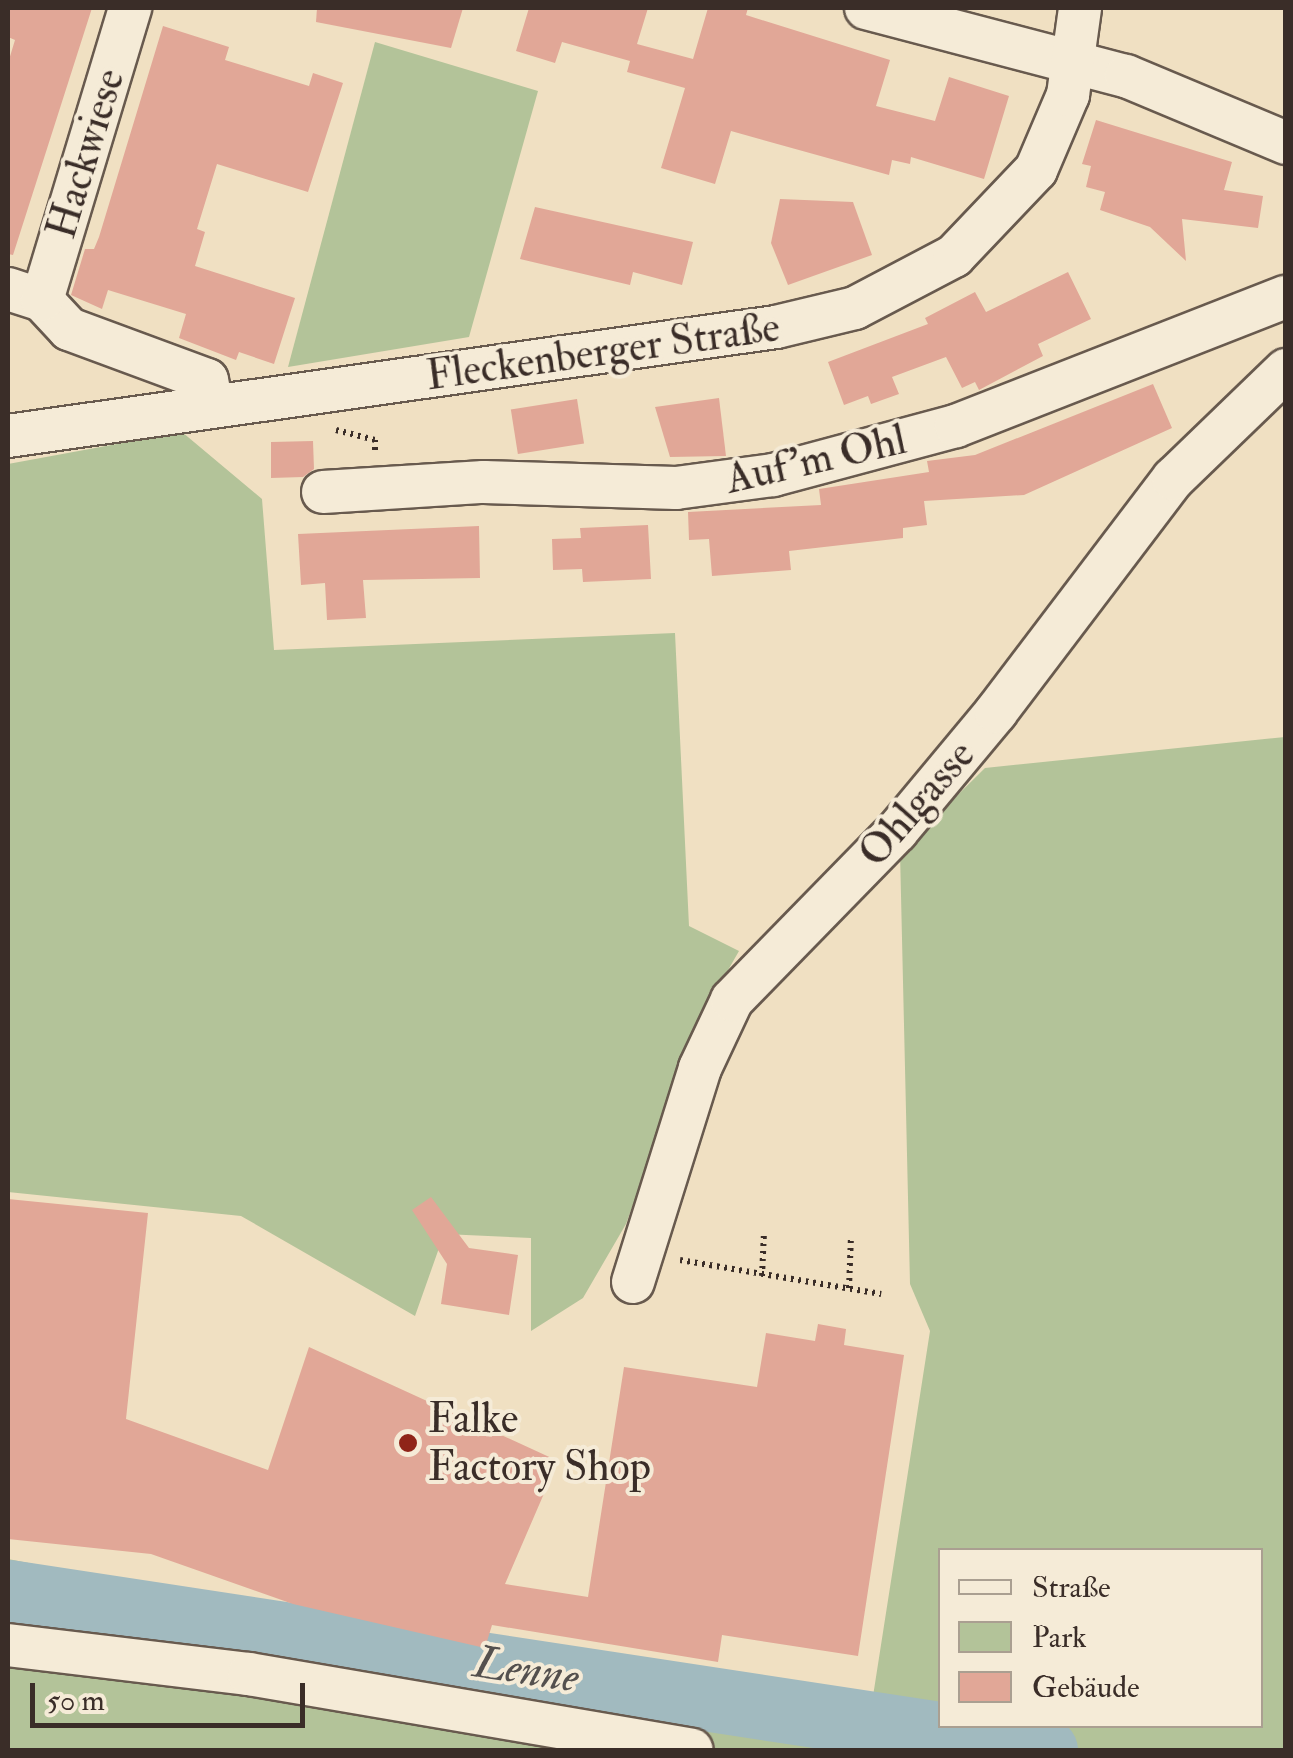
<!DOCTYPE html>
<html>
<head>
<meta charset="utf-8">
<style>
	body { margin:0 }
	#map { position:relative; width:1293px; height:1758px; overflow:hidden; background:#f0e0c2; font-family:"IM FELL Double Pica",serif }
	div>[style] { position:absolute }
	.green>* { inset:0; background:#b3c399 }
	.river>* { height:65px; margin:-32.5px; padding:0 32.5px; transform-origin:32.5px; border-radius:32.5px; background:#a1babf }
	.building>* { inset:0; background:#e1a797; transform-origin:0 0 }
	.path>* { height:6px; margin-top:-3px; transform-origin:0; background:repeating-linear-gradient(90deg,#3a2d28 0 2.5px,transparent 0 7.5px) }
	.roads { filter:drop-shadow(2px 0 #685a4e) drop-shadow(-2px 0 #685a4e) drop-shadow(0 2px #685a4e) drop-shadow(0 -2px #685a4e) }
	.minor>* { height:42px; margin:-21px; padding:0 21px; transform-origin:21px; border-radius:21px; background:#f5ebd7 }
	.dots>* { width:28px; height:28px; translate:-50% -50%; box-sizing:border-box; border:5px solid #f5ebd7; border-radius:50% }
	span { translate:-50% -50%; white-space:nowrap; text-align:center; line-height:1.15; -webkit-text-stroke:8px #f5ebd7; paint-order:stroke }
	.street-label { font-size:42px; color:#3a2d28 }
	.poi-label { font-size:42px; color:#3a2d28 }
	.left { translate:0 -50%; text-align:left }
	.water-label { font-size:45px; color:#54504e; font-style:italic }
	.frame { position:absolute; inset:0; border:10px solid #3a2d28; pointer-events:none }
	.legend { position:absolute; left:938px; top:1548px; width:325px; height:180px; box-sizing:border-box; background:#f5ebd7; border:2px solid #aa9f91; margin:0; padding:12px 18px; list-style:none; font-size:30px; color:#3a2d28 }
	.legend li { display:flex; align-items:center; gap:20px; height:50px }
	.legend b { width:50px; border:2px solid #aa9f91 }
	.scale { position:absolute; left:30px; top:1683px; width:275px; height:45px; box-sizing:border-box; border:5px solid #3a2d28; border-top:0; padding-left:12px; font-size:30px; line-height:35px; white-space:nowrap; color:#3a2d28; -webkit-text-stroke:8px #f5ebd7; paint-order:stroke }
</style>
</head>
<body>
<div id="map">
	<div class="green">
		<div style="clip-path:polygon(375px 42px,538px 91px,469px 337px,288px 367px)"></div>
		<div style="clip-path:polygon(182px 432px,262px 499px,274px 650px,675px 633px,689px 926px,739px 951px,700px 1019px,626px 1224px,583px 1298px,531px 1331px,531px 1238px,444px 1234px,415px 1316px,241px 1216px,8px 1192px,8px 464px)"></div>
		<div style="clip-path:polygon(evenodd,1285px 737px,1285px 1750px,8px 1750px,8px 1559px,489px 1653px,871px 1709px,930px 1331px,910px 1284px,900px 852px,985px 768px,1285px 737px,941px 1550px,1260px 1550px,1260px 1726px,941px 1726px,941px 1550px)"></div>
	</div>
	<div class="river">
		<div style="left:8px;top:1592px;width:1049px;rotate:8.66deg"></div>
	</div>
	<div class="building">
		<div style="clip-path:polygon(8px 8px,92px 8px,13px 255px,8px 254px,8px 63px,15px 40px,8px 37px)"></div>
		<div style="clip-path:polygon(317px 8px,463px 8px,451px 48px,316px 22px)"></div>
		<div style="clip-path:polygon(529px 8px,648px 8px,637px 44px,693px 59px,708px 8px,748px 8px,746px 15px,890px 60px,876px 106px,935px 121px,949px 77px,1009px 96px,984px 179px,911px 157px,910px 164px,892px 160px,889px 175px,731px 131px,715px 184px,661px 168px,685px 88px,627px 72px,630px 61px,562px 42px,555px 63px,516px 51px)"></div>
		<div style="clip-path:polygon(163px 26px,229px 47px,225px 60px,309px 86px,313px 73px,343px 83px,308px 192px,217px 164px,197px 229px,205px 232px,195px 266px,295px 298px,274px 364px,239px 352px,236px 360px,179px 338px,186px 314px,108px 290px,102px 309px,71px 295px,85px 249px,94px 249px,99px 237px)"></div>
		<div style="clip-path:polygon(1096px 120px,1232px 162px,1224px 190px,1263px 196px,1258px 228px,1182px 219px,1186px 261px,1150px 227px,1100px 210px,1105px 192px,1086px 187px,1091px 166px,1082px 164px)"></div>
		<div style="clip-path:polygon(780px 199px,853px 202px,872px 255px,788px 285px,771px 243px)"></div>
		<div style="clip-path:polygon(535px 207px,693px 242px,682px 285px,633px 272px,630px 285px,520px 259px)"></div>
		<div style="clip-path:polygon(1068px 272px,1091px 319px,1038px 344px,1043px 356px,979px 390px,975px 382px,962px 388px,946px 357px,892px 377px,899px 394px,871px 404px,868px 396px,844px 405px,828px 362px,928px 324px,925px 318px,975px 292px,986px 312px)"></div>
		<div style="clip-path:polygon(1153px 384px,1172px 428px,1024px 495px,924px 501px,927px 525px,903px 528px,903px 538px,789px 551px,791px 570px,712px 576px,709px 539px,689px 540px,688px 512px,821px 505px,819px 489px,929px 472px,927px 461px,975px 455px)"></div>
		<div style="clip-path:polygon(719px 398px,726px 456px,670px 457px,655px 407px)"></div>
		<div style="left:577px;top:399px;width:45px;height:67px;rotate:81deg"></div>
		<div style="clip-path:polygon(313px 441px,314px 469px,303px 477px,271px 478px,271px 442px)"></div>
		<div style="clip-path:polygon(648px 525px,651px 579px,583px 582px,582px 569px,553px 570px,552px 539px,581px 538px,580px 528px)"></div>
		<div style="clip-path:polygon(479px 526px,480px 578px,363px 580px,366px 618px,327px 620px,325px 583px,301px 585px,298px 534px)"></div>
		<div style="clip-path:polygon(431px 1197px,469px 1248px,518px 1255px,509px 1315px,441px 1304px,447px 1264px,412px 1210px)"></div>
		<div style="clip-path:polygon(8px 1199px,148px 1213px,126px 1419px,268px 1470px,309px 1347px,558px 1461px,505px 1584px,588px 1597px,624px 1367px,757px 1387px,766px 1333px,815px 1341px,818px 1324px,846px 1329px,844px 1345px,904px 1355px,858px 1656px,722px 1635px,718px 1662px,492px 1625px,485px 1648px,293px 1604px,151px 1554px,8px 1539px)"></div>
	</div>
	<div class="path">
		<div style="left:336px;top:430px;width:40px;rotate:14.4deg"></div>
		<div style="left:375px;top:440px;width:13px;rotate:90deg"></div>
		<div style="left:680px;top:1260px;width:204px;rotate:9.6deg"></div>
		<div style="left:762px;top:1276px;width:44px;rotate:-87.4deg"></div>
		<div style="left:849px;top:1288px;width:52px;rotate:-87.8deg"></div>
	</div>
	<div class="roads">
		<div class="minor">
			<div style="left:866px;top:8px;width:269px;rotate:14.7deg"></div>
			<div style="left:1126px;top:76px;width:173px;rotate:22.7deg"></div>
			<div style="left:8px;top:289px;width:36px;rotate:18deg"></div>
			<div style="left:42px;top:300px;width:40px;rotate:47deg"></div>
			<div style="left:69px;top:329px;width:147px;rotate:20.3deg"></div>
			<div style="left:207px;top:380px;width:26px;rotate:79deg"></div>
			<div style="left:42px;top:300px;width:305px;rotate:-73.2deg"></div>
			<div style="left:8px;top:436px;width:776px;rotate:-8.08deg"></div>
			<div style="left:776px;top:327px;width:81px;rotate:-13.5deg"></div>
			<div style="left:855px;top:308px;width:112px;rotate:-27.7deg"></div>
			<div style="left:954px;top:256px;width:119px;rotate:-46.4deg"></div>
			<div style="left:1036px;top:170px;width:82px;rotate:-66.9deg"></div>
			<div style="left:1068px;top:95px;width:88px;rotate:-82.1deg"></div>
			<div style="left:323px;top:492px;width:161px;rotate:-3.6deg"></div>
			<div style="left:484px;top:482px;width:192px;rotate:1.8deg"></div>
			<div style="left:676px;top:488px;width:98px;rotate:-7.6deg"></div>
			<div style="left:773px;top:475px;width:189px;rotate:-15deg"></div>
			<div style="left:956px;top:426px;width:354px;rotate:-21.4deg"></div>
			<div style="left:633px;top:1282px;width:224px;rotate:-72.6deg"></div>
			<div style="left:700px;top:1068px;width:75px;rotate:-64.8deg"></div>
			<div style="left:732px;top:1000px;width:236px;rotate:-45.7deg"></div>
			<div style="left:897px;top:831px;width:155px;rotate:-50.2deg"></div>
			<div style="left:996px;top:712px;width:293px;rotate:-52.8deg"></div>
			<div style="left:1173px;top:479px;width:157px;rotate:-44deg"></div>
			<div style="left:8px;top:1645px;width:243px;rotate:6.9deg"></div>
			<div style="left:249px;top:1674px;width:449px;rotate:9.7deg"></div>
		</div>
	</div>
	<div class="dots">
		<div style="left:408px;top:1443px;background:#8f2418"></div>
	</div>
	<div class="street-label">
		<span style="left:86px;top:154px;rotate:-73deg">Hackwiese</span>
		<span style="left:603px;top:352px;rotate:-8deg">Fleckenberger Straße</span>
		<span style="left:816px;top:460px;rotate:-13deg">Auf'm Ohl</span>
		<span style="left:917px;top:804px;rotate:-49deg">Ohlgasse</span>
	</div>
	<div class="poi-label">
		<span class="left" style="left:428px;top:1443px">Falke<br>Factory Shop</span>
	</div>
	<div class="water-label">
		<span style="left:526px;top:1671px;rotate:9deg">Lenne</span>
	</div>
	<div class="frame"></div>
	<ul class="legend">
	<li><b style="height:12px;background:#f5ebd7"></b>Straße</li>
	<li><b style="height:28px;background:#b3c399"></b>Park</li>
	<li><b style="height:28px;background:#e1a797"></b>Gebäude</li>
	</ul>
	<div class="scale">50 m</div>
</div>
</body>
</html>
